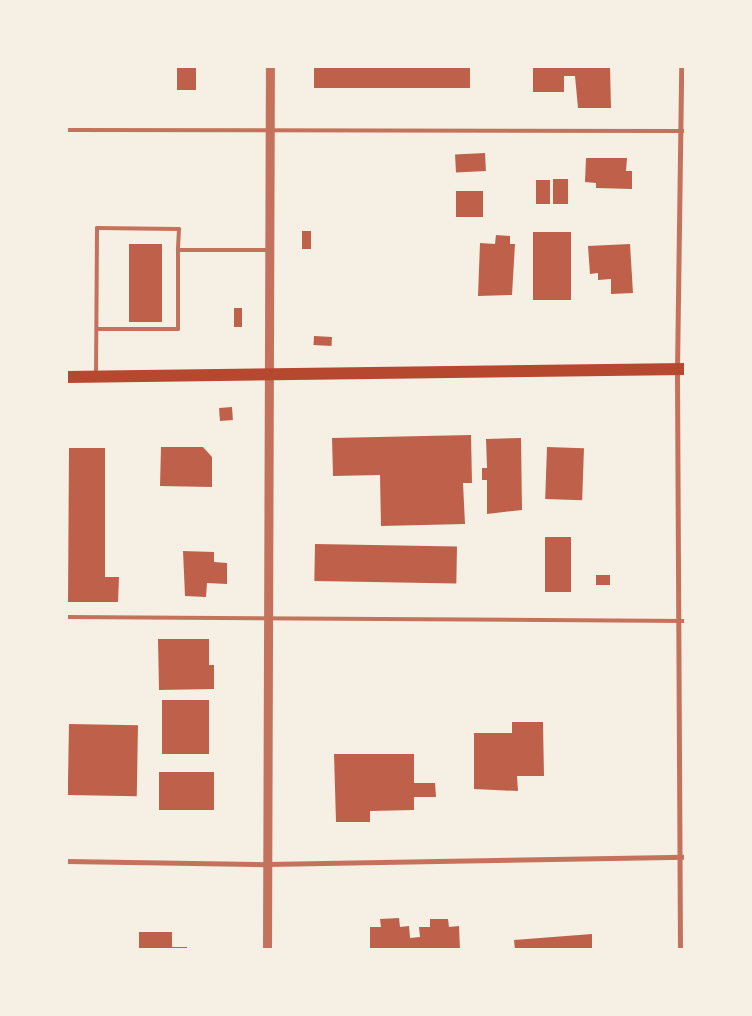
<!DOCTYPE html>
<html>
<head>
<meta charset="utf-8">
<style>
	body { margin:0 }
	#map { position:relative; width:752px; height:1016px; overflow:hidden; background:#f6efe4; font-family:"Work Sans",sans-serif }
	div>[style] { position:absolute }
	.building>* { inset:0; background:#bf614a; transform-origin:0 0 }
	.service>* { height:4px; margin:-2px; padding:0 2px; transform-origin:2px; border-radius:2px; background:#c5725c }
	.minor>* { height:5px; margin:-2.5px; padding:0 2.5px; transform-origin:2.5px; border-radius:2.5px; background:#c5725c }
	.tertiary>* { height:9px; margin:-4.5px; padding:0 4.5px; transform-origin:4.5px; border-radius:4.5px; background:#c5725c }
	.primary>* { height:12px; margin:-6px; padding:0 6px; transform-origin:6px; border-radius:6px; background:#b5482f }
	span { translate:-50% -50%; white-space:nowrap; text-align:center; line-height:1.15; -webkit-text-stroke:5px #f6efe4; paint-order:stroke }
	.frame { position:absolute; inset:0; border:68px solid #f6efe4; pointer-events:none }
</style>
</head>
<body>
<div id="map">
	<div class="building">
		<div style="left:177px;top:66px;width:19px;height:24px"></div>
		<div style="left:314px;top:66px;width:156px;height:22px"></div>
		<div style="clip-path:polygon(533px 66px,610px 66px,611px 108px,578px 108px,575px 76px,564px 76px,564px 92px,533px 92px)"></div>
		<div style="left:485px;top:153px;width:18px;height:30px;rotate:87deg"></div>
		<div style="clip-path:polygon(586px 158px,627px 158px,626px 171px,632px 171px,632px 189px,596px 188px,596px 183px,585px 182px)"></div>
		<div style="left:553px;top:179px;width:15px;height:25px"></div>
		<div style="left:550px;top:180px;width:24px;height:14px;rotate:90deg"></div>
		<div style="left:456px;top:191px;width:27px;height:26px"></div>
		<div style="left:302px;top:231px;width:9px;height:18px"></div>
		<div style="left:533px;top:232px;width:38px;height:68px"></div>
		<div style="clip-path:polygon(496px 235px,510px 236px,510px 244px,515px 244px,512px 295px,478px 296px,480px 243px,495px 244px)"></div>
		<div style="left:129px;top:244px;width:33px;height:78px"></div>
		<div style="clip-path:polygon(630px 244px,633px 293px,611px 294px,611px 279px,598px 280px,598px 273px,590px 274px,588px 246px)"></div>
		<div style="left:234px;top:308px;width:8px;height:19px"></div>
		<div style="left:314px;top:336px;width:18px;height:9px;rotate:3deg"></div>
		<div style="left:232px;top:407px;width:13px;height:13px;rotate:86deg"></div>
		<div style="clip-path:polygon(471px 435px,472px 483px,463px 483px,465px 524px,381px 526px,380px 475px,333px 476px,332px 438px)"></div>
		<div style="clip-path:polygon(521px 438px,522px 510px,487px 514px,487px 480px,482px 480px,482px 468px,487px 468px,486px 439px)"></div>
		<div style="clip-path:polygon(161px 447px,203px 447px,212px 457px,212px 487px,160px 486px)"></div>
		<div style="left:547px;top:447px;width:37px;height:52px;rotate:2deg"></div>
		<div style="clip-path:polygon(69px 448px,105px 448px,105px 577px,119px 577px,118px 602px,68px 602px)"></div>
		<div style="left:545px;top:537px;width:26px;height:55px"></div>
		<div style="left:315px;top:544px;width:142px;height:37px;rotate:1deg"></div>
		<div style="clip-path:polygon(183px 551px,214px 552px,214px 562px,227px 563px,227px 584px,207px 583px,206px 597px,185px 596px)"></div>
		<div style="left:596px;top:575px;width:14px;height:10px"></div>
		<div style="clip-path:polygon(158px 639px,209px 639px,209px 665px,214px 665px,214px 689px,159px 690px)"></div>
		<div style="left:162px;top:700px;width:47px;height:54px"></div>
		<div style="clip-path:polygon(512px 722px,543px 722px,544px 776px,517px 776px,518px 791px,474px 789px,474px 733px,512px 733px)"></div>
		<div style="left:69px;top:724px;width:69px;height:71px;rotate:1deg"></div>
		<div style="clip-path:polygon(334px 754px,414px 754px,414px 783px,435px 783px,436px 797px,414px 797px,414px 810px,370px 811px,370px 822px,336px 822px)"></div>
		<div style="left:159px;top:772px;width:55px;height:38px"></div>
		<div style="clip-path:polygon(399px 918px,400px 927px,409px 926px,410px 938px,420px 937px,419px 927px,430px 927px,430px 919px,448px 919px,449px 927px,459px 926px,460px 950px,370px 950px,370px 927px,381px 927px,380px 919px)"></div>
		<div style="clip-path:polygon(139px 932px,172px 932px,172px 947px,187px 947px,187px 950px,139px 950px)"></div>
		<div style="clip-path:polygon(592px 934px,592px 950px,515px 950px,514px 940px)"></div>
	</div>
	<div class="service">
		<div style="left:66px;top:130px;width:620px;rotate:0.09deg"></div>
		<div style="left:97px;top:329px;width:81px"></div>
		<div style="left:178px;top:329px;width:79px;rotate:-90deg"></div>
		<div style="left:96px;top:375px;width:147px;rotate:-89.6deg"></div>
		<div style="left:97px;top:228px;width:82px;rotate:0.7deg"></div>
		<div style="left:179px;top:229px;width:21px;rotate:93deg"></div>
		<div style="left:178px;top:250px;width:91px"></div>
		<div style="left:66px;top:617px;width:620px;rotate:0.37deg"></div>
	</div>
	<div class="minor">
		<div style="left:66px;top:861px;width:201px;rotate:0.9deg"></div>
		<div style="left:267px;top:864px;width:419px;rotate:-1deg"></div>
		<div style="left:680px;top:950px;width:580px;rotate:-90.3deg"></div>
		<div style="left:677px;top:370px;width:304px;rotate:-89.2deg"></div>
	</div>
	<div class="tertiary">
		<div style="left:267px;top:950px;width:884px;rotate:-89.81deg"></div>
	</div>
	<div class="primary">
		<div style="left:66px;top:377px;width:620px;rotate:-0.74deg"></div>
	</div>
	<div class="frame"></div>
</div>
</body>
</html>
